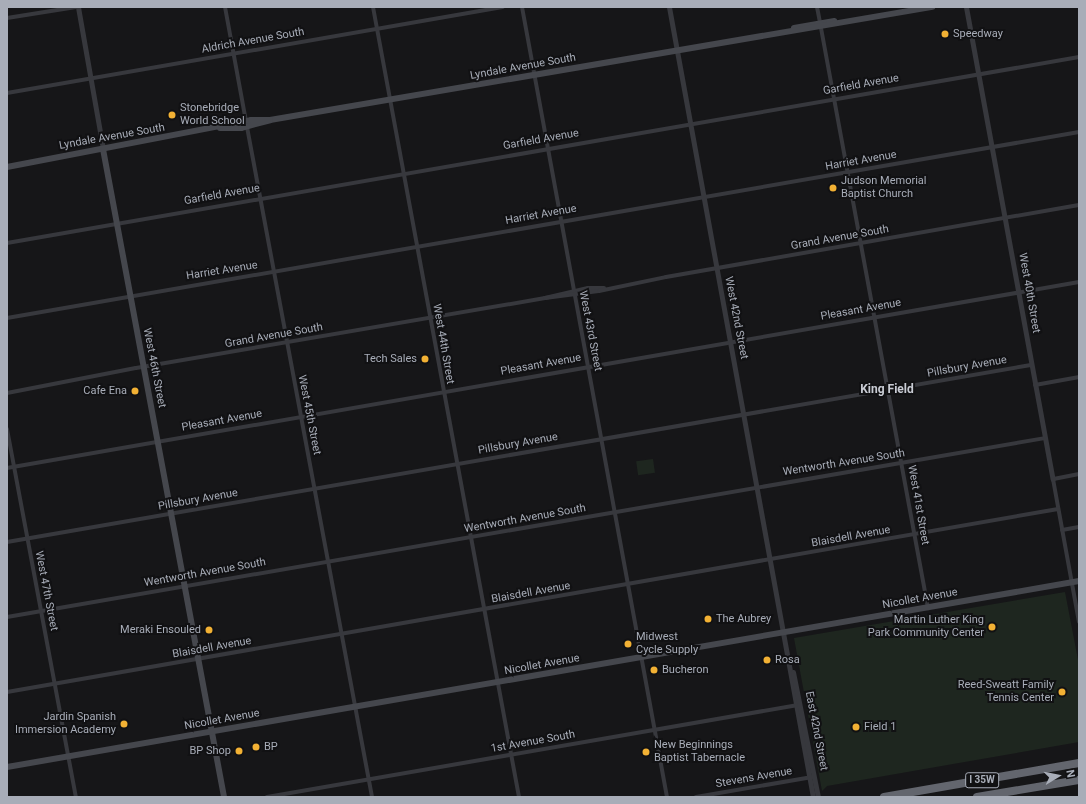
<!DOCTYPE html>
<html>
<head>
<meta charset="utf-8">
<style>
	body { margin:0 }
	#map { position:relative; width:1086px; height:804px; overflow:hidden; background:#161618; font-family:Roboto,sans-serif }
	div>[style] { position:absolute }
	.green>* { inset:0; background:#1e261f; transform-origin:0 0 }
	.minor>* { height:4px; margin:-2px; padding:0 2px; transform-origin:2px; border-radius:2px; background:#37383d }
	.tertiary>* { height:5px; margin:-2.5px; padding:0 2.5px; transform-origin:2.5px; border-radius:2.5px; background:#37383d }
	.secondary>* { height:6px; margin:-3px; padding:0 3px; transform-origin:3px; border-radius:3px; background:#45474d }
	.motorway>* { height:8px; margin:-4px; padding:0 4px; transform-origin:4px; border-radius:4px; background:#63666e }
	.dots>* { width:11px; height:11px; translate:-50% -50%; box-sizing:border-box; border:2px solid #111113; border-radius:50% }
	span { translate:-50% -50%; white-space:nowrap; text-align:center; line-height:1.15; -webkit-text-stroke:4px #111113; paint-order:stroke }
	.shield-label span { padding:1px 3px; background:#111113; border:1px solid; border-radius:3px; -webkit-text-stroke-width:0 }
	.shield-label { font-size:10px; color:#a8adb8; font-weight:700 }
	.poi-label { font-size:11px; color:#a8adb8 }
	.left { translate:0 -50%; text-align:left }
	.right { translate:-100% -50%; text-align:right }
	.street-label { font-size:11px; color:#a8adb8 }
	.neighbourhood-label { font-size:12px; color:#c9ccd4; font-weight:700 }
	.frame { position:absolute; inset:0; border:8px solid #a8adb8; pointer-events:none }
	.north { position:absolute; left:1038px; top:756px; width:40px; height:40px; -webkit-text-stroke:3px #111113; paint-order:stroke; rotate:80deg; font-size:11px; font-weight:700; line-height:16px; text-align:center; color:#a8adb8 }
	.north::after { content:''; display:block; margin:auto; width:14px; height:18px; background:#a8adb8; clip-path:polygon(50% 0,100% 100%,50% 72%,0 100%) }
</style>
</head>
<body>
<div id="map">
	<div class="green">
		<div style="left:653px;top:459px;width:14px;height:17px;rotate:82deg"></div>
		<div style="clip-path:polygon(1065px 592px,1079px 665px,1079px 742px,827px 786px,822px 791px,794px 638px)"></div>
	</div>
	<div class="minor">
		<div style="left:225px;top:7px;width:116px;rotate:79.6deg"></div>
		<div style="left:373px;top:7px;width:803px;rotate:79.53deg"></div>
		<div style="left:522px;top:7px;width:803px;rotate:79.6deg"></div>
		<div style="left:817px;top:7px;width:16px;rotate:79deg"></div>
		<div style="left:7px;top:18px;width:70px;rotate:-9.1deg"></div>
		<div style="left:821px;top:28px;width:590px;rotate:79.55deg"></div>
		<div style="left:7px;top:93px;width:503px;rotate:-9.84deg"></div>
		<div style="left:247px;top:127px;width:682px;rotate:79.43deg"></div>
		<div style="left:7px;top:243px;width:1088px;rotate:-9.84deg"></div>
		<div style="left:545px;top:298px;width:44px;rotate:-13.1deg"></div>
		<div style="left:588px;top:288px;width:16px"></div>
		<div style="left:7px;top:318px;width:1088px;rotate:-9.84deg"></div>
		<div style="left:1035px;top:385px;width:45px;rotate:-10.3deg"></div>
		<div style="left:7px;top:393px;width:131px;rotate:-11deg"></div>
		<div style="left:136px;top:368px;width:415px;rotate:-9.7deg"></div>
		<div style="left:545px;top:298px;width:54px;rotate:-7.4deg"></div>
		<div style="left:599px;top:291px;width:68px;rotate:-11.8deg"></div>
		<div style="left:666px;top:277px;width:419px;rotate:-9.9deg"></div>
		<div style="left:7px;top:429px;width:374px;rotate:79.4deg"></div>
		<div style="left:7px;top:468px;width:1088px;rotate:-9.84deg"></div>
		<div style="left:1079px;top:474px;width:26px;rotate:169deg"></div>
		<div style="left:1053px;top:479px;width:145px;rotate:79.7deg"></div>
		<div style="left:1062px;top:530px;width:17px;rotate:-10deg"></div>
		<div style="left:7px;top:542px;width:1039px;rotate:-9.81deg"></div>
		<div style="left:7px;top:617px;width:1053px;rotate:-9.78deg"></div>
		<div style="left:7px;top:692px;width:1067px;rotate:-9.88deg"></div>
		<div style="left:267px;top:797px;width:539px;rotate:-9.83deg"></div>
		<div style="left:696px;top:797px;width:118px;rotate:-9.8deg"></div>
	</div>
	<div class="tertiary">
		<div style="left:78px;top:7px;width:144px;rotate:80deg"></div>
		<div style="left:669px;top:7px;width:803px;rotate:79.67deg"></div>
		<div style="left:966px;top:7px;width:480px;rotate:79.6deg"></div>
		<div style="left:793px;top:672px;width:127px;rotate:78.7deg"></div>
	</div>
	<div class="secondary">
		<div style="left:794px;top:28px;width:41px;rotate:-9.9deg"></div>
		<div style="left:220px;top:128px;width:21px"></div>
		<div style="left:241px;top:128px;width:30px;rotate:-15deg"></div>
		<div style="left:270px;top:120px;width:672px;rotate:-9.69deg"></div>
		<div style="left:103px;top:149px;width:659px;rotate:79.42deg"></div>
		<div style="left:7px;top:167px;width:248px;rotate:-10.9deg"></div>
		<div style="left:251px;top:120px;width:19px"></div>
		<div style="left:7px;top:767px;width:1088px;rotate:-9.84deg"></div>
	</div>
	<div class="motorway">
		<div style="left:884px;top:797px;width:198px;rotate:-9.9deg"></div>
		<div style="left:977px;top:797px;width:103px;rotate:-9.5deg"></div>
	</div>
	<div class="dots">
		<div style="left:945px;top:34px;background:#f2b134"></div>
		<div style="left:172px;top:115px;background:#f2b134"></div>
		<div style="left:833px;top:188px;background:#f2b134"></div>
		<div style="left:425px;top:359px;background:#f2b134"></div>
		<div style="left:135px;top:391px;background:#f2b134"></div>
		<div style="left:708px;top:619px;background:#f2b134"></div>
		<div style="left:992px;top:627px;background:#f2b134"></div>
		<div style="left:209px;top:630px;background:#f2b134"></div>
		<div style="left:628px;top:644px;background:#f2b134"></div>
		<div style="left:767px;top:660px;background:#f2b134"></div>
		<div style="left:654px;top:670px;background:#f2b134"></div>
		<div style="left:1062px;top:692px;background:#f2b134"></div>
		<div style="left:124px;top:724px;background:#f2b134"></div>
		<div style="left:856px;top:727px;background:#f2b134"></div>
		<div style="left:256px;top:747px;background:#f2b134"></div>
		<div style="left:239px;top:751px;background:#f2b134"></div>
		<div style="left:646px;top:752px;background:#f2b134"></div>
	</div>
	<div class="shield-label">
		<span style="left:982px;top:780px">I 35W</span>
	</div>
	<div class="poi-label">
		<span class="left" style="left:953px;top:34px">Speedway</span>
		<span class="left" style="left:180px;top:115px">Stonebridge<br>World School</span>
		<span class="left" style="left:841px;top:188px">Judson Memorial<br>Baptist Church</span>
		<span class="right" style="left:417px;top:359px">Tech Sales</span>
		<span class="right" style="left:127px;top:391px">Cafe Ena</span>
		<span class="left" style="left:716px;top:619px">The Aubrey</span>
		<span class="right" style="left:984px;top:627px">Martin Luther King<br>Park Community Center</span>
		<span class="right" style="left:201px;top:630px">Meraki Ensouled</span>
		<span class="left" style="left:636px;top:644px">Midwest<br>Cycle Supply</span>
		<span class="left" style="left:775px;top:660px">Rosa</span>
		<span class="left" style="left:662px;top:670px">Bucheron</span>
		<span class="right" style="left:1054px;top:692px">Reed-Sweatt Family<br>Tennis Center</span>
		<span class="right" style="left:116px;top:724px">Jardin Spanish<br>Immersion Academy</span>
		<span class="left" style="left:864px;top:727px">Field 1</span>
		<span class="left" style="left:654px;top:752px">New Beginnings<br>Baptist Tabernacle</span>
		<span class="left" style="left:264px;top:747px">BP</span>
		<span class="right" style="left:231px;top:751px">BP Shop</span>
	</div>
	<div class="street-label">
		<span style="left:253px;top:41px;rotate:-10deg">Aldrich Avenue South</span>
		<span style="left:523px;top:67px;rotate:-10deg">Lyndale Avenue South</span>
		<span style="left:861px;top:85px;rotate:-10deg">Garfield Avenue</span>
		<span style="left:112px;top:137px;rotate:-10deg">Lyndale Avenue South</span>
		<span style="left:541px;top:140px;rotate:-10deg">Garfield Avenue</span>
		<span style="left:861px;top:161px;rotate:-10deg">Harriet Avenue</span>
		<span style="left:222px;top:195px;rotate:-10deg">Garfield Avenue</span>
		<span style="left:541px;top:215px;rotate:-10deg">Harriet Avenue</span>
		<span style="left:840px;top:238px;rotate:-10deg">Grand Avenue South</span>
		<span style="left:222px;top:271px;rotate:-9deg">Harriet Avenue</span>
		<span style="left:1029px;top:293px;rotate:80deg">West 40th Street</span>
		<span style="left:861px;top:310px;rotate:-10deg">Pleasant Avenue</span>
		<span style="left:736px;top:318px;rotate:79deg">West 42nd Street</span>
		<span style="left:590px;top:331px;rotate:79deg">West 43rd Street</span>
		<span style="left:274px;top:336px;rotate:-10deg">Grand Avenue South</span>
		<span style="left:443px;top:344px;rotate:80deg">West 44th Street</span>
		<span style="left:541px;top:365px;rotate:-10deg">Pleasant Avenue</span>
		<span style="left:967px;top:367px;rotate:-10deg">Pillsbury Avenue</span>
		<span style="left:154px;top:368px;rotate:79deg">West 46th Street</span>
		<span style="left:309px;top:415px;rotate:79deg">West 45th Street</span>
		<span style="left:222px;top:421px;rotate:-10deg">Pleasant Avenue</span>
		<span style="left:518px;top:444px;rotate:-10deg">Pillsbury Avenue</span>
		<span style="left:844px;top:463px;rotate:-9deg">Wentworth Avenue South</span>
		<span style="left:198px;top:500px;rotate:-10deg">Pillsbury Avenue</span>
		<span style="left:918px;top:505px;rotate:80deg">West 41st Street</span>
		<span style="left:525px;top:519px;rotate:-10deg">Wentworth Avenue South</span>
		<span style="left:851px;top:537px;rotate:-10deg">Blaisdell Avenue</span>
		<span style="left:205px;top:573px;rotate:-10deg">Wentworth Avenue South</span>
		<span style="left:46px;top:591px;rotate:79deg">West 47th Street</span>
		<span style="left:531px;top:593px;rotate:-10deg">Blaisdell Avenue</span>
		<span style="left:920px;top:599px;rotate:-10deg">Nicollet Avenue</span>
		<span style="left:212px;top:648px;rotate:-10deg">Blaisdell Avenue</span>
		<span style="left:542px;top:665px;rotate:-10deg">Nicollet Avenue</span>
		<span style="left:222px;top:720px;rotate:-10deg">Nicollet Avenue</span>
		<span style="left:816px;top:731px;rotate:79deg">East 42nd Street</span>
		<span style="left:533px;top:742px;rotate:-10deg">1st Avenue South</span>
		<span style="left:754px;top:778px;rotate:-10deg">Stevens Avenue</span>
	</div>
	<div class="neighbourhood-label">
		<span style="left:887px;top:390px">King Field</span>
	</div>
	<div class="frame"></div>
	<div class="north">N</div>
</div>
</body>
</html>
